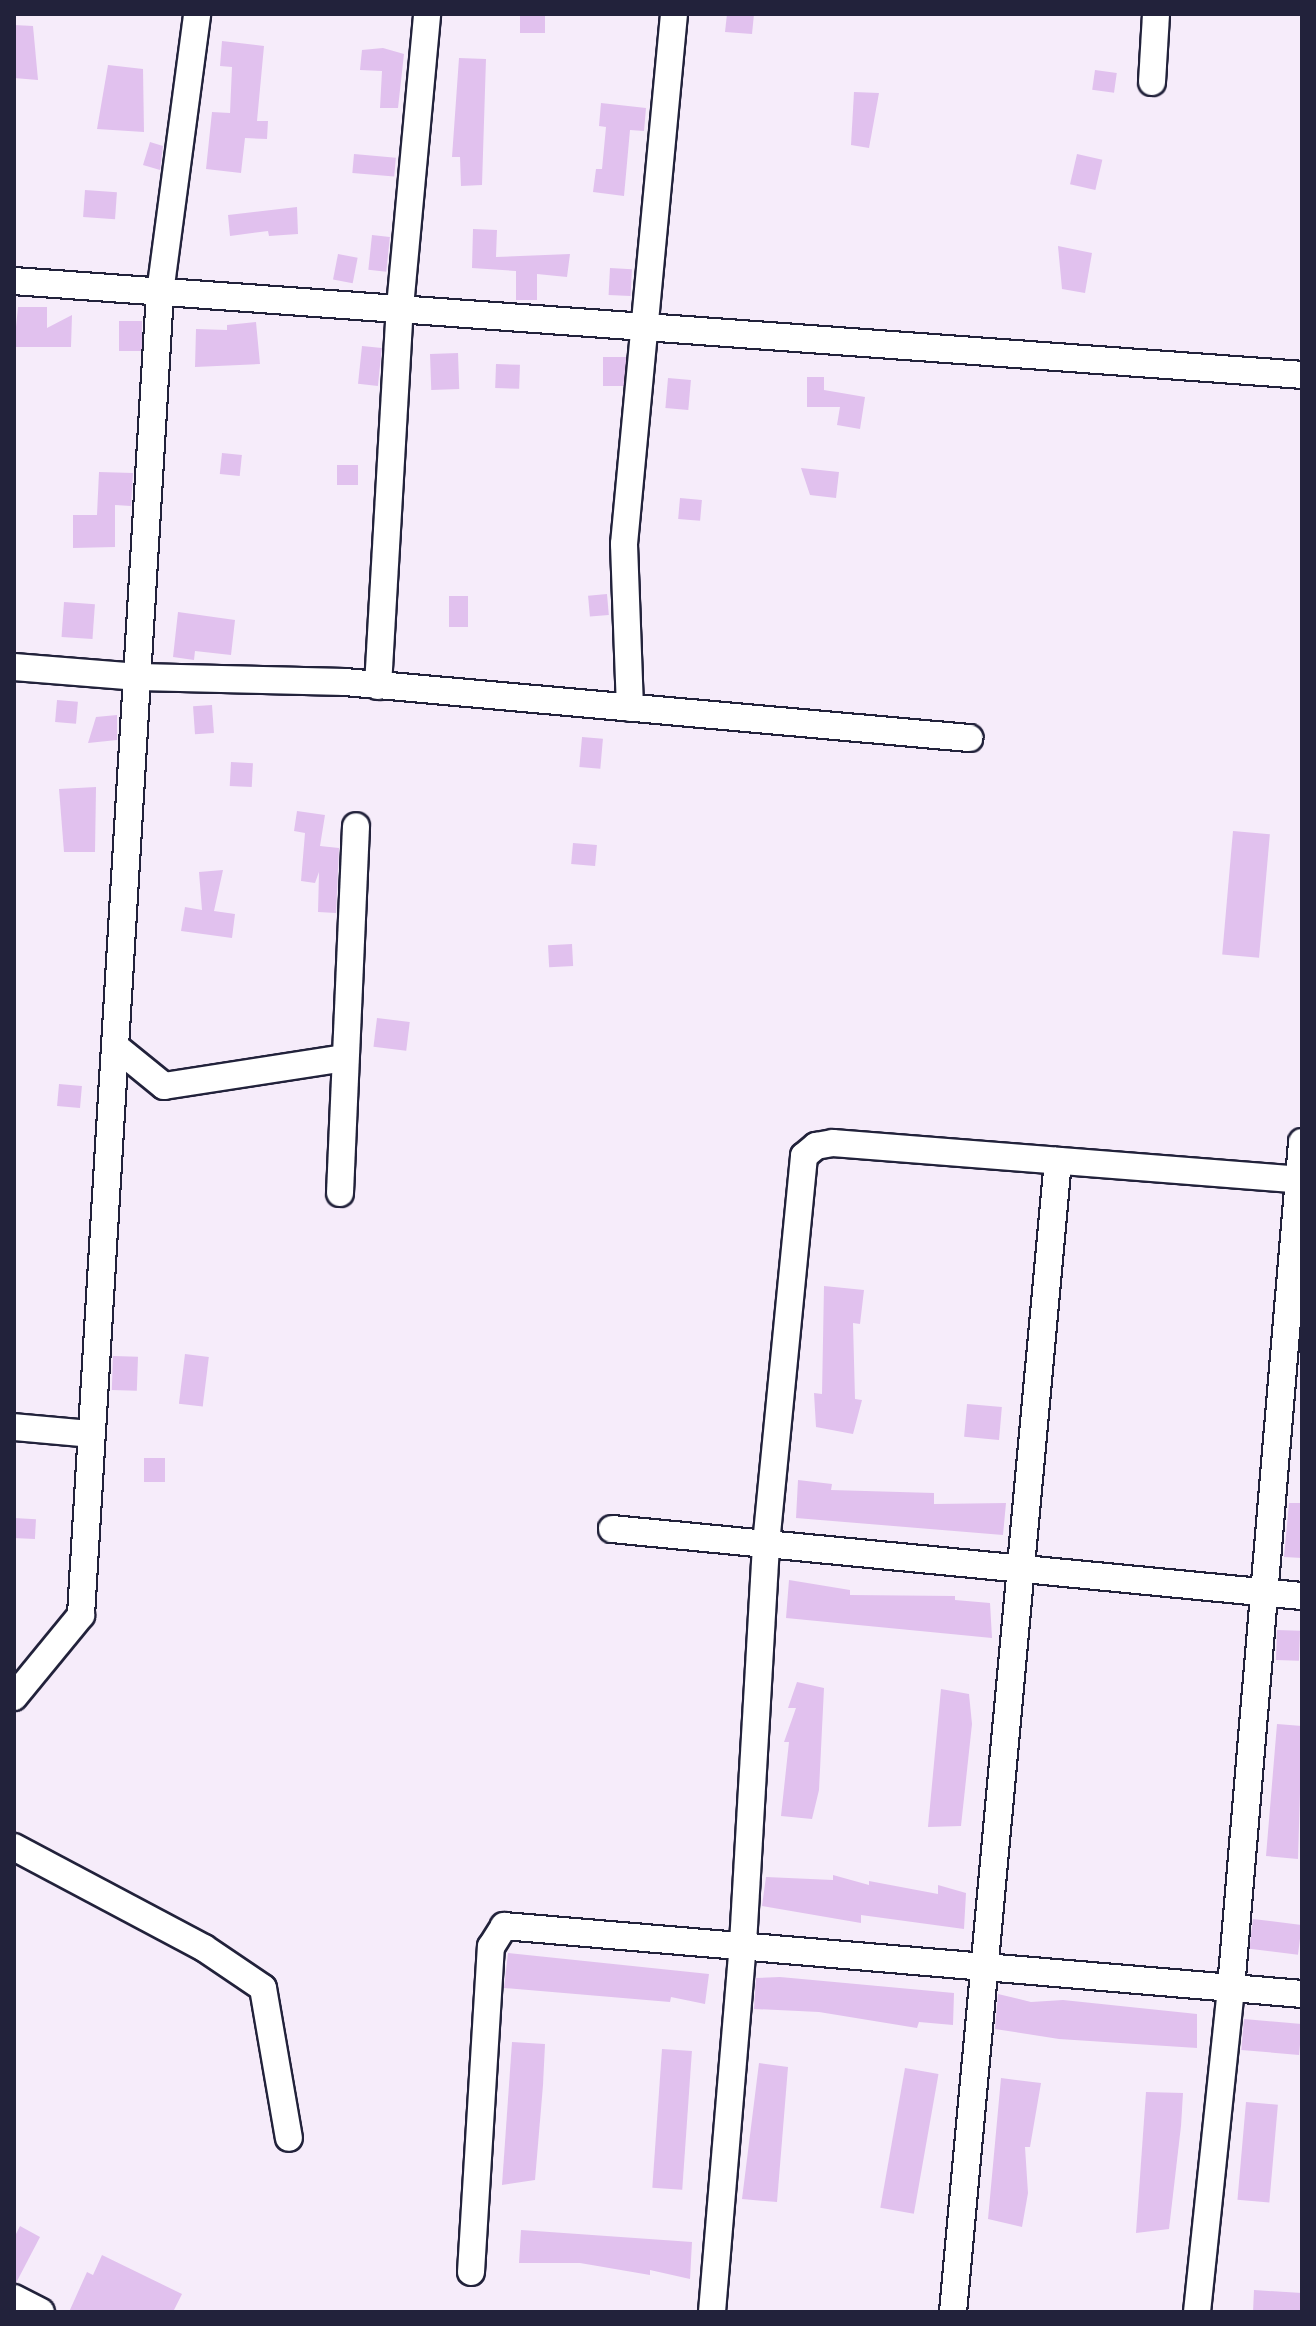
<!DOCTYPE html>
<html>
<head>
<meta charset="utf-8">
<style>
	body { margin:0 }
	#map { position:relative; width:1316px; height:2326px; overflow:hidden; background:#f6ecfa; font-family:Mali,sans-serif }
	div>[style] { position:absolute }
	.building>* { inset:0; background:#e1c1ee; transform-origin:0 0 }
	.roads { filter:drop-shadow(2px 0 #22223b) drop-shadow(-2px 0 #22223b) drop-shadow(0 2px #22223b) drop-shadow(0 -2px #22223b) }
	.minor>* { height:26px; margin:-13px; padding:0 13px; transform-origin:13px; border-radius:13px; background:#fff }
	span { translate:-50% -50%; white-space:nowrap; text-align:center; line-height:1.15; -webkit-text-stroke:8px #fff; paint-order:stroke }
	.frame { position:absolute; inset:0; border:16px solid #22223b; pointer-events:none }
</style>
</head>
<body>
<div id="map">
	<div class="building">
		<div style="left:520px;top:14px;width:25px;height:19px"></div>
		<div style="clip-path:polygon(727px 14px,754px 14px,752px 34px,725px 32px)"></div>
		<div style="clip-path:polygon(14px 25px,33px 26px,38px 80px,14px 78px)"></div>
		<div style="clip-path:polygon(222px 41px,264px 46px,257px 121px,268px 121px,267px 139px,245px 138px,241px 173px,206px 169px,212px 112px,230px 113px,232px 67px,220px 66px)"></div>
		<div style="clip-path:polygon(383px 48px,404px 54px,398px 108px,380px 108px,382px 71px,360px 70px,362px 50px)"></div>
		<div style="clip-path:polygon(459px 58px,486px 59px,482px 185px,461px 186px,460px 157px,452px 157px)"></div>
		<div style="clip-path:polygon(108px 65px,143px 69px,144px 132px,97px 129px)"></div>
		<div style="left:1095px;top:70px;width:22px;height:20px;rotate:8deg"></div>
		<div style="clip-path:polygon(854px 92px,879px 93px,869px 148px,851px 145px)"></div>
		<div style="clip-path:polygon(601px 103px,646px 108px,644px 131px,630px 130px,624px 196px,593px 192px,596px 169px,602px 169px,606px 127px,599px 126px)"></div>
		<div style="clip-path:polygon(150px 142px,163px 146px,160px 170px,143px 165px)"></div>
		<div style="left:354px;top:154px;width:42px;height:19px;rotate:5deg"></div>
		<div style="left:1077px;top:154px;width:26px;height:31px;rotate:13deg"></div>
		<div style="left:85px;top:190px;width:32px;height:27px;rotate:4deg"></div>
		<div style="clip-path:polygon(297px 207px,298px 234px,269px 236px,268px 231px,230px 236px,228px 215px)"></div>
		<div style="clip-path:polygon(473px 229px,497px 230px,496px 257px,570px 254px,567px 277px,537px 274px,537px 300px,516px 300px,516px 271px,472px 268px)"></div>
		<div style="left:372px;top:235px;width:18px;height:35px;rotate:6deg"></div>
		<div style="clip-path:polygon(1058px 246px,1092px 253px,1085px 293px,1062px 289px)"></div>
		<div style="left:338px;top:254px;width:20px;height:26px;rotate:11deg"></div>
		<div style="left:610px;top:268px;width:22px;height:27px;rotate:3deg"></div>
		<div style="clip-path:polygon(18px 307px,47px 307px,47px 328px,72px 315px,71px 347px,14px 347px)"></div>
		<div style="left:119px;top:321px;width:23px;height:30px"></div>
		<div style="clip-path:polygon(256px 322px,260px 364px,195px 367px,196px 329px,227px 330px,227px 325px)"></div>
		<div style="left:362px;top:346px;width:20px;height:38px;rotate:6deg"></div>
		<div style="left:458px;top:353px;width:36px;height:28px;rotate:88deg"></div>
		<div style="left:603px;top:357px;width:23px;height:29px"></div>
		<div style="left:496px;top:364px;width:24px;height:24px;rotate:2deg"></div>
		<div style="clip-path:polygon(807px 377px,824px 377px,824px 390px,865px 397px,860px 429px,837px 425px,840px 407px,807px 407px)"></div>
		<div style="left:668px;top:378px;width:23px;height:30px;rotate:5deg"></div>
		<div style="left:222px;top:453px;width:20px;height:21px;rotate:6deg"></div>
		<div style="left:337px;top:465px;width:21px;height:20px"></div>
		<div style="clip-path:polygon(801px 468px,839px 472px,836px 498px,810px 495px)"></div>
		<div style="clip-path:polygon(133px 473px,131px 506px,115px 505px,115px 547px,73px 548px,73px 515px,97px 515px,99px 472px)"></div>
		<div style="left:680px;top:498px;width:22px;height:21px;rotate:5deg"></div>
		<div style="left:607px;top:594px;width:21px;height:19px;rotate:85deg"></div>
		<div style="left:449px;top:596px;width:19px;height:31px"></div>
		<div style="left:64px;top:602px;width:31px;height:35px;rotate:4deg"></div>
		<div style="clip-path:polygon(178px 612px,235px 620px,231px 655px,195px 651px,194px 660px,173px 657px)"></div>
		<div style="left:57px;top:700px;width:21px;height:22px;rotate:5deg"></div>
		<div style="left:212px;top:705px;width:28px;height:19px;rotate:86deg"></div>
		<div style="clip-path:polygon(117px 715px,117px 740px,88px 743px,96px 717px)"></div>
		<div style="left:582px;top:737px;width:21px;height:30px;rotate:5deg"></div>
		<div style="left:231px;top:762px;width:22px;height:24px;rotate:3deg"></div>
		<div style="clip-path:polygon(96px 787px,95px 852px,64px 852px,59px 789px)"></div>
		<div style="clip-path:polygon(297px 811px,325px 815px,320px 846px,339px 848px,336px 913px,318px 912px,319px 872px,315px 883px,301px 881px,305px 833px,294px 831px)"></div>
		<div style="left:1233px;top:831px;width:37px;height:124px;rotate:5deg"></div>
		<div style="left:573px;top:843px;width:24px;height:21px;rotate:5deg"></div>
		<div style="clip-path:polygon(223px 870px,214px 911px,235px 914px,232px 938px,181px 931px,185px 907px,202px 910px,199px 872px)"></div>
		<div style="left:572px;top:944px;width:22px;height:24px;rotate:87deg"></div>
		<div style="left:377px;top:1018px;width:33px;height:29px;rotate:7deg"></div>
		<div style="left:59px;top:1084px;width:23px;height:22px;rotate:5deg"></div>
		<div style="clip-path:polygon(824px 1286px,864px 1290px,860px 1324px,853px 1323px,855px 1399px,862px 1400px,853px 1434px,816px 1427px,814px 1393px,822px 1394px)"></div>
		<div style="left:185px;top:1354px;width:24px;height:50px;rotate:7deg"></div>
		<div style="left:113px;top:1356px;width:25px;height:34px;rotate:2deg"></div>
		<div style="left:967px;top:1404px;width:35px;height:33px;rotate:5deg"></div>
		<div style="left:144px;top:1458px;width:21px;height:24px"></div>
		<div style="clip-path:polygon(798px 1480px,832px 1484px,831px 1490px,934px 1493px,934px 1504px,1006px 1503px,1003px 1535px,796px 1518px)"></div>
		<div style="clip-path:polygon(1289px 1503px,1302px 1503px,1302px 1558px,1284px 1557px)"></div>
		<div style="left:14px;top:1518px;width:22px;height:20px;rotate:3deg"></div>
		<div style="clip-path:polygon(789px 1580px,850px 1590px,850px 1595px,955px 1596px,955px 1600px,990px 1603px,992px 1638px,786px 1618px)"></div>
		<div style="left:1277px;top:1630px;width:23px;height:30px;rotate:2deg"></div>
		<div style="clip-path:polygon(797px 1682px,824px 1688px,819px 1790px,812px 1819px,781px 1816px,789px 1742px,784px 1742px,796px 1708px,788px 1708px)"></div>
		<div style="clip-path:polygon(941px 1689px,969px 1694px,972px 1724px,961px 1826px,928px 1827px)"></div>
		<div style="clip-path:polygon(1277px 1724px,1302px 1726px,1298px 1859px,1266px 1856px)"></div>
		<div style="clip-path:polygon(833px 1875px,869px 1885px,869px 1881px,938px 1894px,938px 1885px,966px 1893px,964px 1929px,861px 1915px,861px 1923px,762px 1906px,766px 1877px,833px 1880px)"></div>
		<div style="left:1253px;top:1919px;width:49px;height:30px;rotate:7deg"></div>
		<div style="clip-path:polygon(508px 1953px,709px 1974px,705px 2004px,671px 1997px,670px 2002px,504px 1988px)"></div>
		<div style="clip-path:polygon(780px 1977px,954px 1993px,953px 2025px,919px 2022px,917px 2028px,819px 2012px,754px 2009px,756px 1978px)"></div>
		<div style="clip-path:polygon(998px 1994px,1031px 2002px,1063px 2000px,1197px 2014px,1197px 2048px,1059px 2039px,995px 2029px)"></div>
		<div style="left:1244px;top:2019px;width:58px;height:31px;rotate:5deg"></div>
		<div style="clip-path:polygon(512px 2042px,545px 2044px,543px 2085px,535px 2180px,502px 2185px)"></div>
		<div style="left:662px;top:2049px;width:30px;height:139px;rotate:4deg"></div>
		<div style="clip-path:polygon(759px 2063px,788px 2067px,777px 2202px,742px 2199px)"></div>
		<div style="left:905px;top:2068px;width:34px;height:142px;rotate:10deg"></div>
		<div style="clip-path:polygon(1001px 2078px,1041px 2083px,1030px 2147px,1025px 2147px,1028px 2193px,1022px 2227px,988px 2219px)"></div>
		<div style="clip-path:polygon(1146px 2092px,1183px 2093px,1181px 2126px,1169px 2229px,1136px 2233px)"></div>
		<div style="left:1246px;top:2102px;width:32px;height:98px;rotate:5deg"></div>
		<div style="clip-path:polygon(20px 2226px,40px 2237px,16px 2283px,14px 2238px)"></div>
		<div style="clip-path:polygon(521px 2230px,692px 2242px,690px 2279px,650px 2270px,650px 2275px,580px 2263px,519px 2263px)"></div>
		<div style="clip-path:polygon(102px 2255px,182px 2294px,173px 2312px,69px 2312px,87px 2272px,93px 2275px)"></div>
		<div style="clip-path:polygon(1254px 2290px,1302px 2293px,1302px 2312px,1253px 2312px)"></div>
	</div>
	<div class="roads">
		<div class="minor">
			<div style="left:1152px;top:82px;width:68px;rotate:-86.6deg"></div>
			<div style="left:14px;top:281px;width:1291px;rotate:4.17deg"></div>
			<div style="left:14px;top:667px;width:125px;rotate:4.6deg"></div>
			<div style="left:139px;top:677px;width:206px;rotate:1.4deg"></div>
			<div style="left:345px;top:682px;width:627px;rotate:5.13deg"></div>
			<div style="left:378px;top:686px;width:380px;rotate:-86.7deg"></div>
			<div style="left:400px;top:307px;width:294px;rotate:-84.7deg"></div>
			<div style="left:630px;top:708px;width:164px;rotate:-92.1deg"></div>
			<div style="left:624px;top:544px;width:532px;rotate:-84.61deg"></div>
			<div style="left:116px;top:1047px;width:62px;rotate:39.1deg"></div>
			<div style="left:164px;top:1086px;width:182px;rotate:-8.8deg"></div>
			<div style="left:340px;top:1193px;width:367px;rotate:-87.5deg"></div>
			<div style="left:14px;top:1427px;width:77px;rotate:5.2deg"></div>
			<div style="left:612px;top:1529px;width:693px;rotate:5.55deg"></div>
			<div style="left:14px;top:1697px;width:106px;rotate:-50.7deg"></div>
			<div style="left:81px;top:1615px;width:1324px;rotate:-86.58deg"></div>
			<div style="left:160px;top:293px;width:281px;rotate:-82.4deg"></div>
			<div style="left:14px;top:1847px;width:215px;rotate:28deg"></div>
			<div style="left:204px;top:1948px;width:71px;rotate:34.1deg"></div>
			<div style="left:263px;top:1988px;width:152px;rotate:80.2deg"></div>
			<div style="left:471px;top:2272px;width:326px;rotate:-86.5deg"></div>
			<div style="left:491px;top:1947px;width:25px;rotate:-58deg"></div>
			<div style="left:504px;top:1926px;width:801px;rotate:4.87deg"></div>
			<div style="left:14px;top:2298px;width:30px;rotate:27deg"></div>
			<div style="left:712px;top:2312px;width:369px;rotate:-85.2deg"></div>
			<div style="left:743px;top:1944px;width:401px;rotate:-86.7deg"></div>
			<div style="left:766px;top:1544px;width:390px;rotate:-84.4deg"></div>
			<div style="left:804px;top:1156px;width:16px;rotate:-40deg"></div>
			<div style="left:816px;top:1146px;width:17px;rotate:-10deg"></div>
			<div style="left:833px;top:1143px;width:470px;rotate:4.5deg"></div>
			<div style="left:953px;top:2312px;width:1156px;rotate:-84.79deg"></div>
			<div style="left:1197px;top:2312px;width:326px;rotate:-84deg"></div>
			<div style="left:1231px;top:1988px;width:849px;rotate:-85.2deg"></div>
		</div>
	</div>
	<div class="frame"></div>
</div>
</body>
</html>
